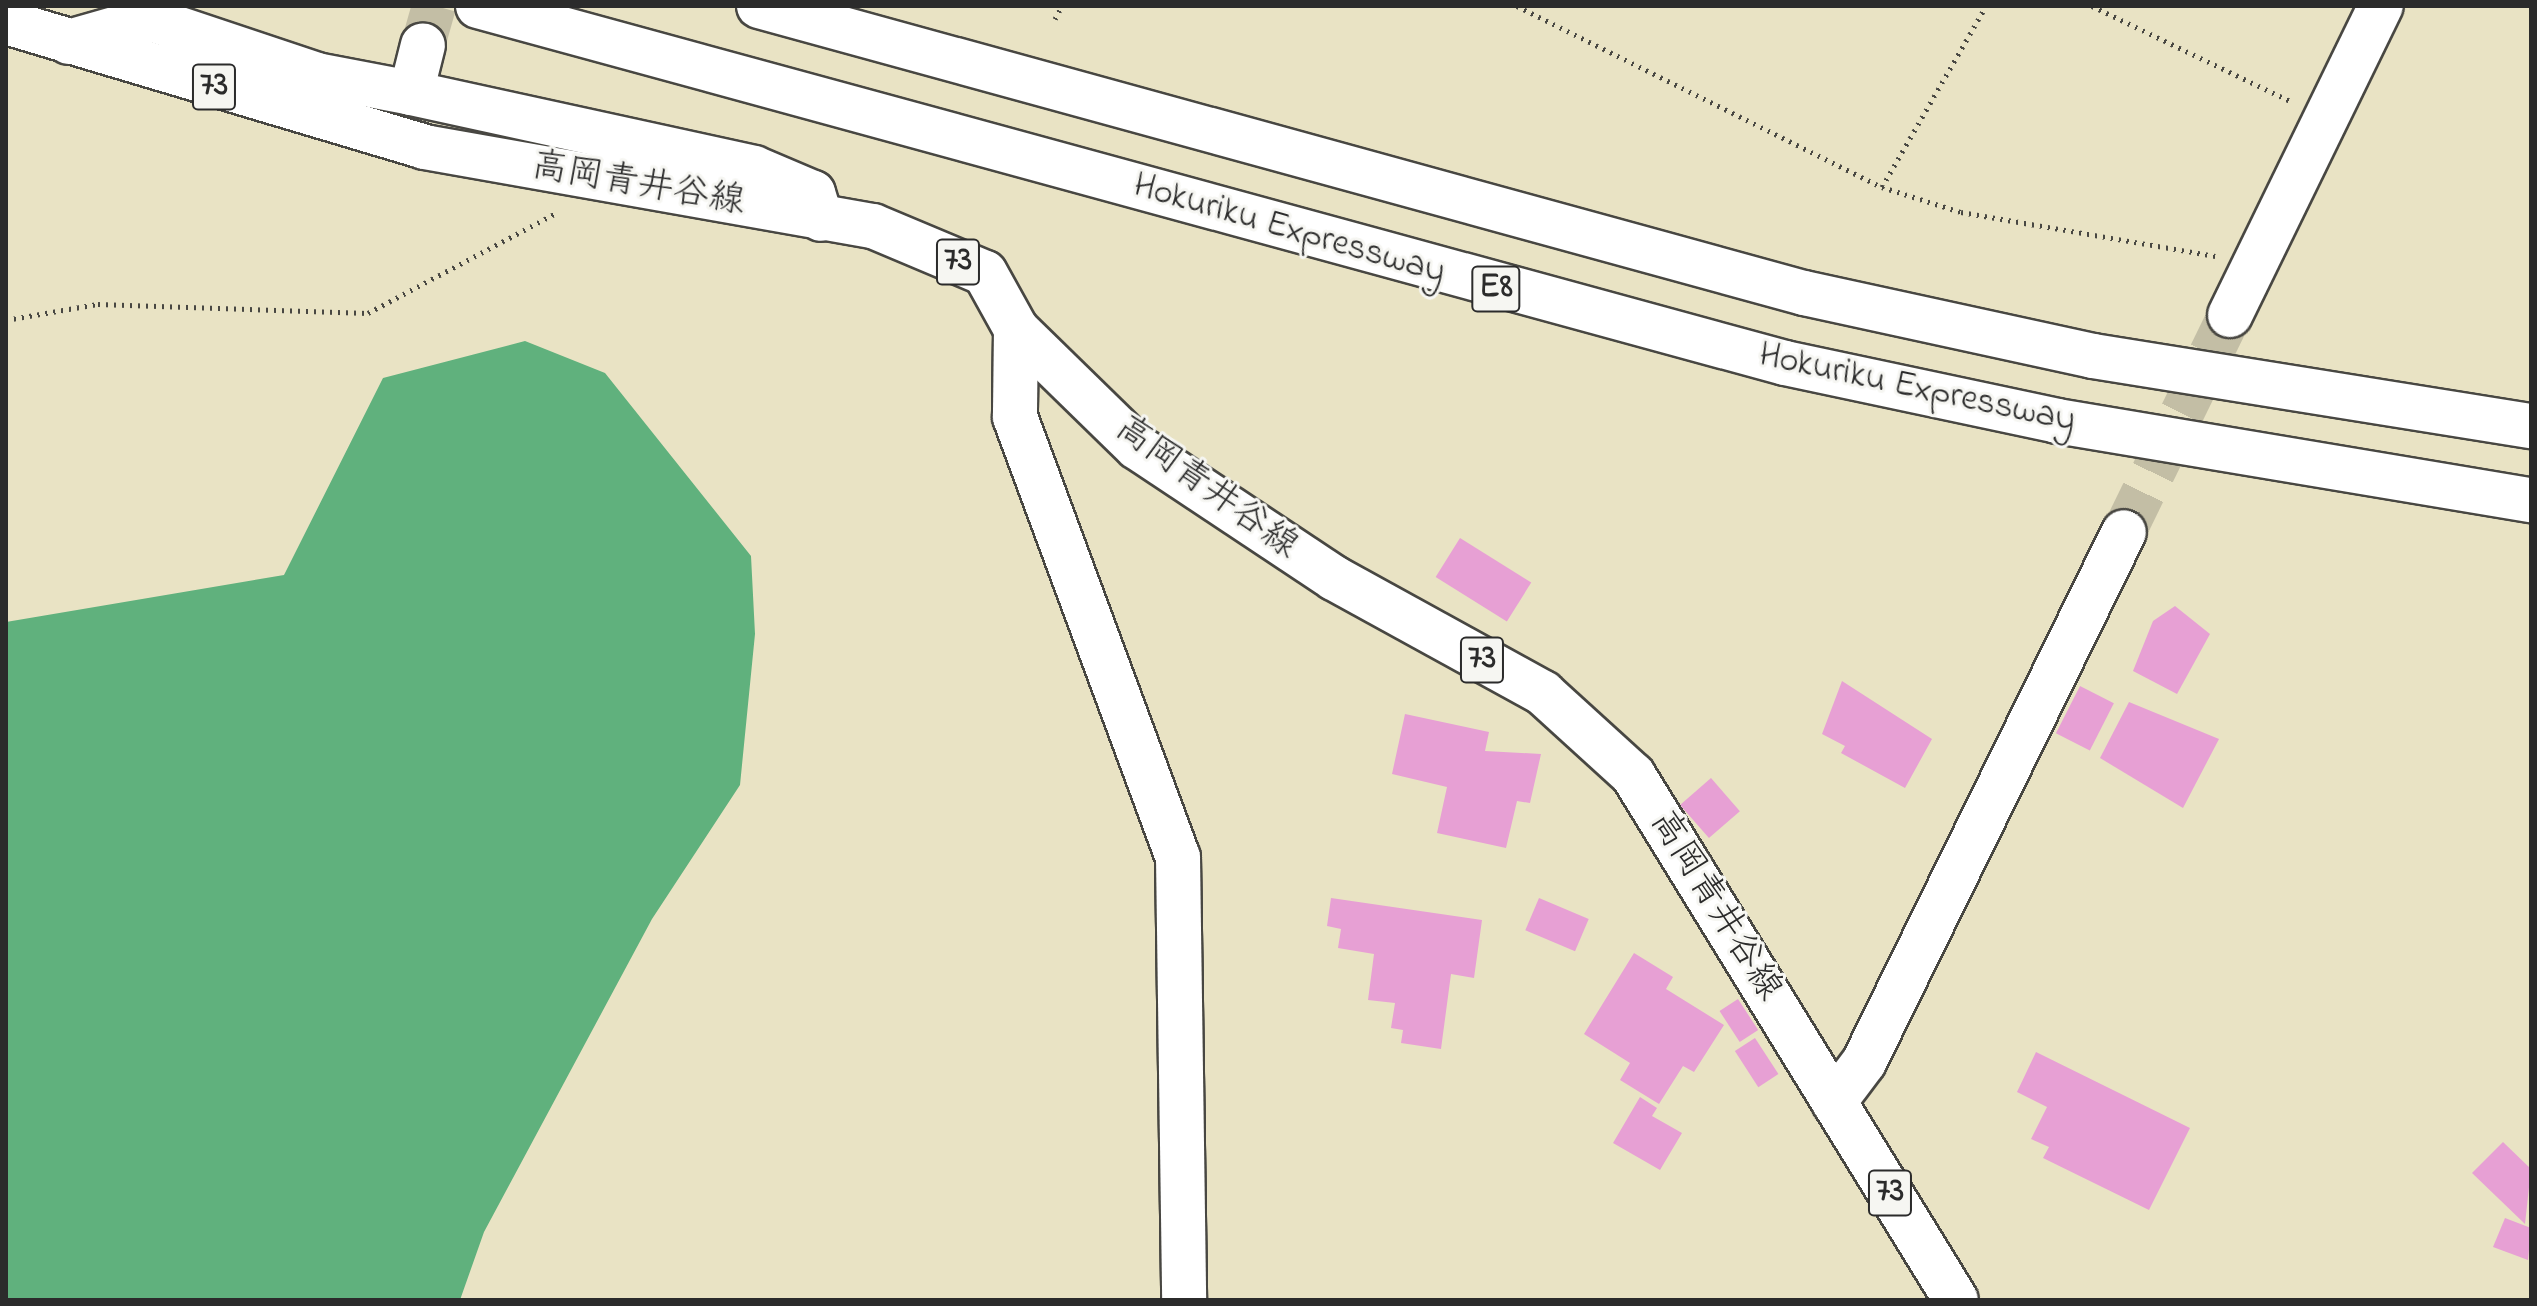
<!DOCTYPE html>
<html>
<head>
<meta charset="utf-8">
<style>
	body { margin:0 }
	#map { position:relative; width:2537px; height:1306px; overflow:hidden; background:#e9e3c4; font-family:"Indie Flower","Klee One",sans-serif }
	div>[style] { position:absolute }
	.forest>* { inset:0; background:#60b17d }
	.building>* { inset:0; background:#e7a0d4; transform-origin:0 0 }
	.minor-tunnel>* { height:44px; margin-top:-22px; transform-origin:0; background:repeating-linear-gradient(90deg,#c3bea5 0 44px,transparent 0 66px) }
	.path>* { height:5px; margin-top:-2.5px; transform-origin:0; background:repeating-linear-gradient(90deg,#484742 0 2px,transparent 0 8px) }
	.roads { filter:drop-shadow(2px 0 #484742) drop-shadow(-2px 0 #484742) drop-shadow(0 2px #484742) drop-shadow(0 -2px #484742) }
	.minor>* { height:44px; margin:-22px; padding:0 22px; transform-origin:22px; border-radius:22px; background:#fff }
	.major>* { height:44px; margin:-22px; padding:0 22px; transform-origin:22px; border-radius:22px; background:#fff }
	.highway>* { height:44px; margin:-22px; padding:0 22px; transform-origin:22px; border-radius:22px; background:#fff }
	span { translate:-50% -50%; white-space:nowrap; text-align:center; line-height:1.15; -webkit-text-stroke:6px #f6f6f2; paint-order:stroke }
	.shield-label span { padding:2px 6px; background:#f6f6f2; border:2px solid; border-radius:6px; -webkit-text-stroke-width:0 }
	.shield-label { font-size:34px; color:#2b2b2b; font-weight:700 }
	.street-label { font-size:36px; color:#2b2b2b }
	.frame { position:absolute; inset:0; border:8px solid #2b2b2b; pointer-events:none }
</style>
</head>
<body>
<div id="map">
	<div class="forest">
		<div style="clip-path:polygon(525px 341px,605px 373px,751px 556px,755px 634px,740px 785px,652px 919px,484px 1232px,460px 1300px,6px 1300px,6px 622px,284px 575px,383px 378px)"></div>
	</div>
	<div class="building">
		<div style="left:1460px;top:538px;width:84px;height:46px;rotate:32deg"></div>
		<div style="clip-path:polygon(2175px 606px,2210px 634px,2177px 694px,2133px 671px,2153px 621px)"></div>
		<div style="clip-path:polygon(1842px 681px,1932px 739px,1905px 788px,1841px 753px,1845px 746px,1822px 734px)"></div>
		<div style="left:2080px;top:686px;width:38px;height:53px;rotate:27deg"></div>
		<div style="clip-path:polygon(2129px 702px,2219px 739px,2183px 808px,2100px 758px)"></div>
		<div style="clip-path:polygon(1405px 714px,1489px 732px,1485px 751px,1541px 754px,1530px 803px,1517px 801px,1506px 848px,1437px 833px,1447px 787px,1392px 774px)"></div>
		<div style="left:1711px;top:778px;width:44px;height:41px;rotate:49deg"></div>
		<div style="clip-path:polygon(1331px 898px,1482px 920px,1474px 978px,1451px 974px,1441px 1049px,1401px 1043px,1403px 1030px,1391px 1028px,1395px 1003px,1368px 1000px,1374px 954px,1338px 948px,1341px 929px,1327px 926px)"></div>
		<div style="left:1539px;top:898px;width:54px;height:35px;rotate:23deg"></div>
		<div style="clip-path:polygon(1634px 953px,1673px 977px,1666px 989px,1724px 1025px,1694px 1072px,1683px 1066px,1659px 1104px,1620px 1080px,1630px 1063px,1584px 1034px)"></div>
		<div style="left:1738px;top:999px;width:37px;height:22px;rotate:57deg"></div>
		<div style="left:1755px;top:1038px;width:43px;height:24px;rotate:57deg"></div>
		<div style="clip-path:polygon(2036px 1052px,2190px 1128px,2149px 1210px,2043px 1158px,2049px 1147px,2031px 1139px,2047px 1107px,2017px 1092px)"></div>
		<div style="clip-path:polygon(1640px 1097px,1657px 1108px,1652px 1116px,1682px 1133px,1660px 1170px,1613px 1143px)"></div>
		<div style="clip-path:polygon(2503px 1142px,2531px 1169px,2525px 1224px,2472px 1173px)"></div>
		<div style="clip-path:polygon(2505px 1218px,2531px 1228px,2528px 1260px,2493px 1247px)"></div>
	</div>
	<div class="minor-tunnel">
		<div style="left:423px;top:45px;width:41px;rotate:-74.2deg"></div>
		<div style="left:2124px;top:532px;width:242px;rotate:-64deg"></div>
	</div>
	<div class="path">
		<div style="left:1517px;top:6px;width:407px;rotate:26.4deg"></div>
		<div style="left:1882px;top:187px;width:83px;rotate:17.6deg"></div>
		<div style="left:1961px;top:212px;width:258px;rotate:9.8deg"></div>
		<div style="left:2092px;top:6px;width:220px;rotate:25.6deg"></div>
		<div style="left:1055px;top:19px;width:15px;rotate:-62deg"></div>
		<div style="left:1882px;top:187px;width:209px;rotate:-60.1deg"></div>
		<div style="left:6px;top:320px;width:93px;rotate:-9.9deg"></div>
		<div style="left:98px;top:304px;width:270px;rotate:1.9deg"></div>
		<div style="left:368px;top:313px;width:211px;rotate:-28deg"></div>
	</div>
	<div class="roads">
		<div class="minor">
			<div style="left:69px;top:42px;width:84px;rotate:-15.9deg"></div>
			<div style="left:150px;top:19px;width:176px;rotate:18.5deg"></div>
			<div style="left:317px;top:75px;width:96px;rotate:10.8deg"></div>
			<div style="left:411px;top:93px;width:49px;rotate:-76deg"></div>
			<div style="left:411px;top:93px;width:351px;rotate:12.3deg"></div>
			<div style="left:754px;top:168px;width:64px;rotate:23deg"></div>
			<div style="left:813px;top:193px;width:27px;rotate:73deg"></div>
			<div style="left:2230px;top:315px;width:344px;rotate:-64deg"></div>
			<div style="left:1016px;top:329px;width:88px;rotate:90.7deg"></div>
			<div style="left:1015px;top:417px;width:469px;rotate:69.7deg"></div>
			<div style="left:1178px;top:857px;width:443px;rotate:89.2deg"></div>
			<div style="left:1834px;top:1102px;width:50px;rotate:-53.1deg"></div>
			<div style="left:1864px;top:1062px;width:590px;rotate:-63.87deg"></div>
		</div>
		<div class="major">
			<div style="left:6px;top:22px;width:436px;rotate:16.6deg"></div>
			<div style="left:424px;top:147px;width:456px;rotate:10deg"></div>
			<div style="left:873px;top:226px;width:121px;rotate:22.8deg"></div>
			<div style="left:985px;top:273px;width:64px;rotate:61deg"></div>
			<div style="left:1016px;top:329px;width:169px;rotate:44.3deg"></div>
			<div style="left:1137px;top:447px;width:237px;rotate:33.6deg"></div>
			<div style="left:1334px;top:578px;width:239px;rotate:28.8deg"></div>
			<div style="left:1543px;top:693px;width:122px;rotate:42.3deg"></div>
			<div style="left:1633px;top:775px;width:616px;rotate:58.4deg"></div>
		</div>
		<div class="highway">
			<div style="left:478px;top:6px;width:1355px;rotate:15.28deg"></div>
			<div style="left:1785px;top:363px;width:278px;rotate:12deg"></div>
			<div style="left:2057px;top:421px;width:481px;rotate:9.5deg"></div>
			<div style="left:759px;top:6px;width:1084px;rotate:15.36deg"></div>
			<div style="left:1804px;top:293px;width:296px;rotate:12.3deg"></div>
			<div style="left:2093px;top:356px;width:444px;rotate:9.1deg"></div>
		</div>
	</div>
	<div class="shield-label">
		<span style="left:214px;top:87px">73</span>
		<span style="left:958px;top:262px">73</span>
		<span style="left:1496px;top:289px">E8</span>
		<span style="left:1482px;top:660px">73</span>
		<span style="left:1890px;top:1193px">73</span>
	</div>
	<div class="street-label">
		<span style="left:638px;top:185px;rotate:10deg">高岡青井谷線</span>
		<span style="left:1289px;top:230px;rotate:16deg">Hokuriku Expressway</span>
		<span style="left:1917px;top:389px;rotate:12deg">Hokuriku Expressway</span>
		<span style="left:1206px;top:488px;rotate:36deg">高岡青井谷線</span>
		<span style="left:1715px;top:906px;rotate:58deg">高岡青井谷線</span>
	</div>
	<div class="frame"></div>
</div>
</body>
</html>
